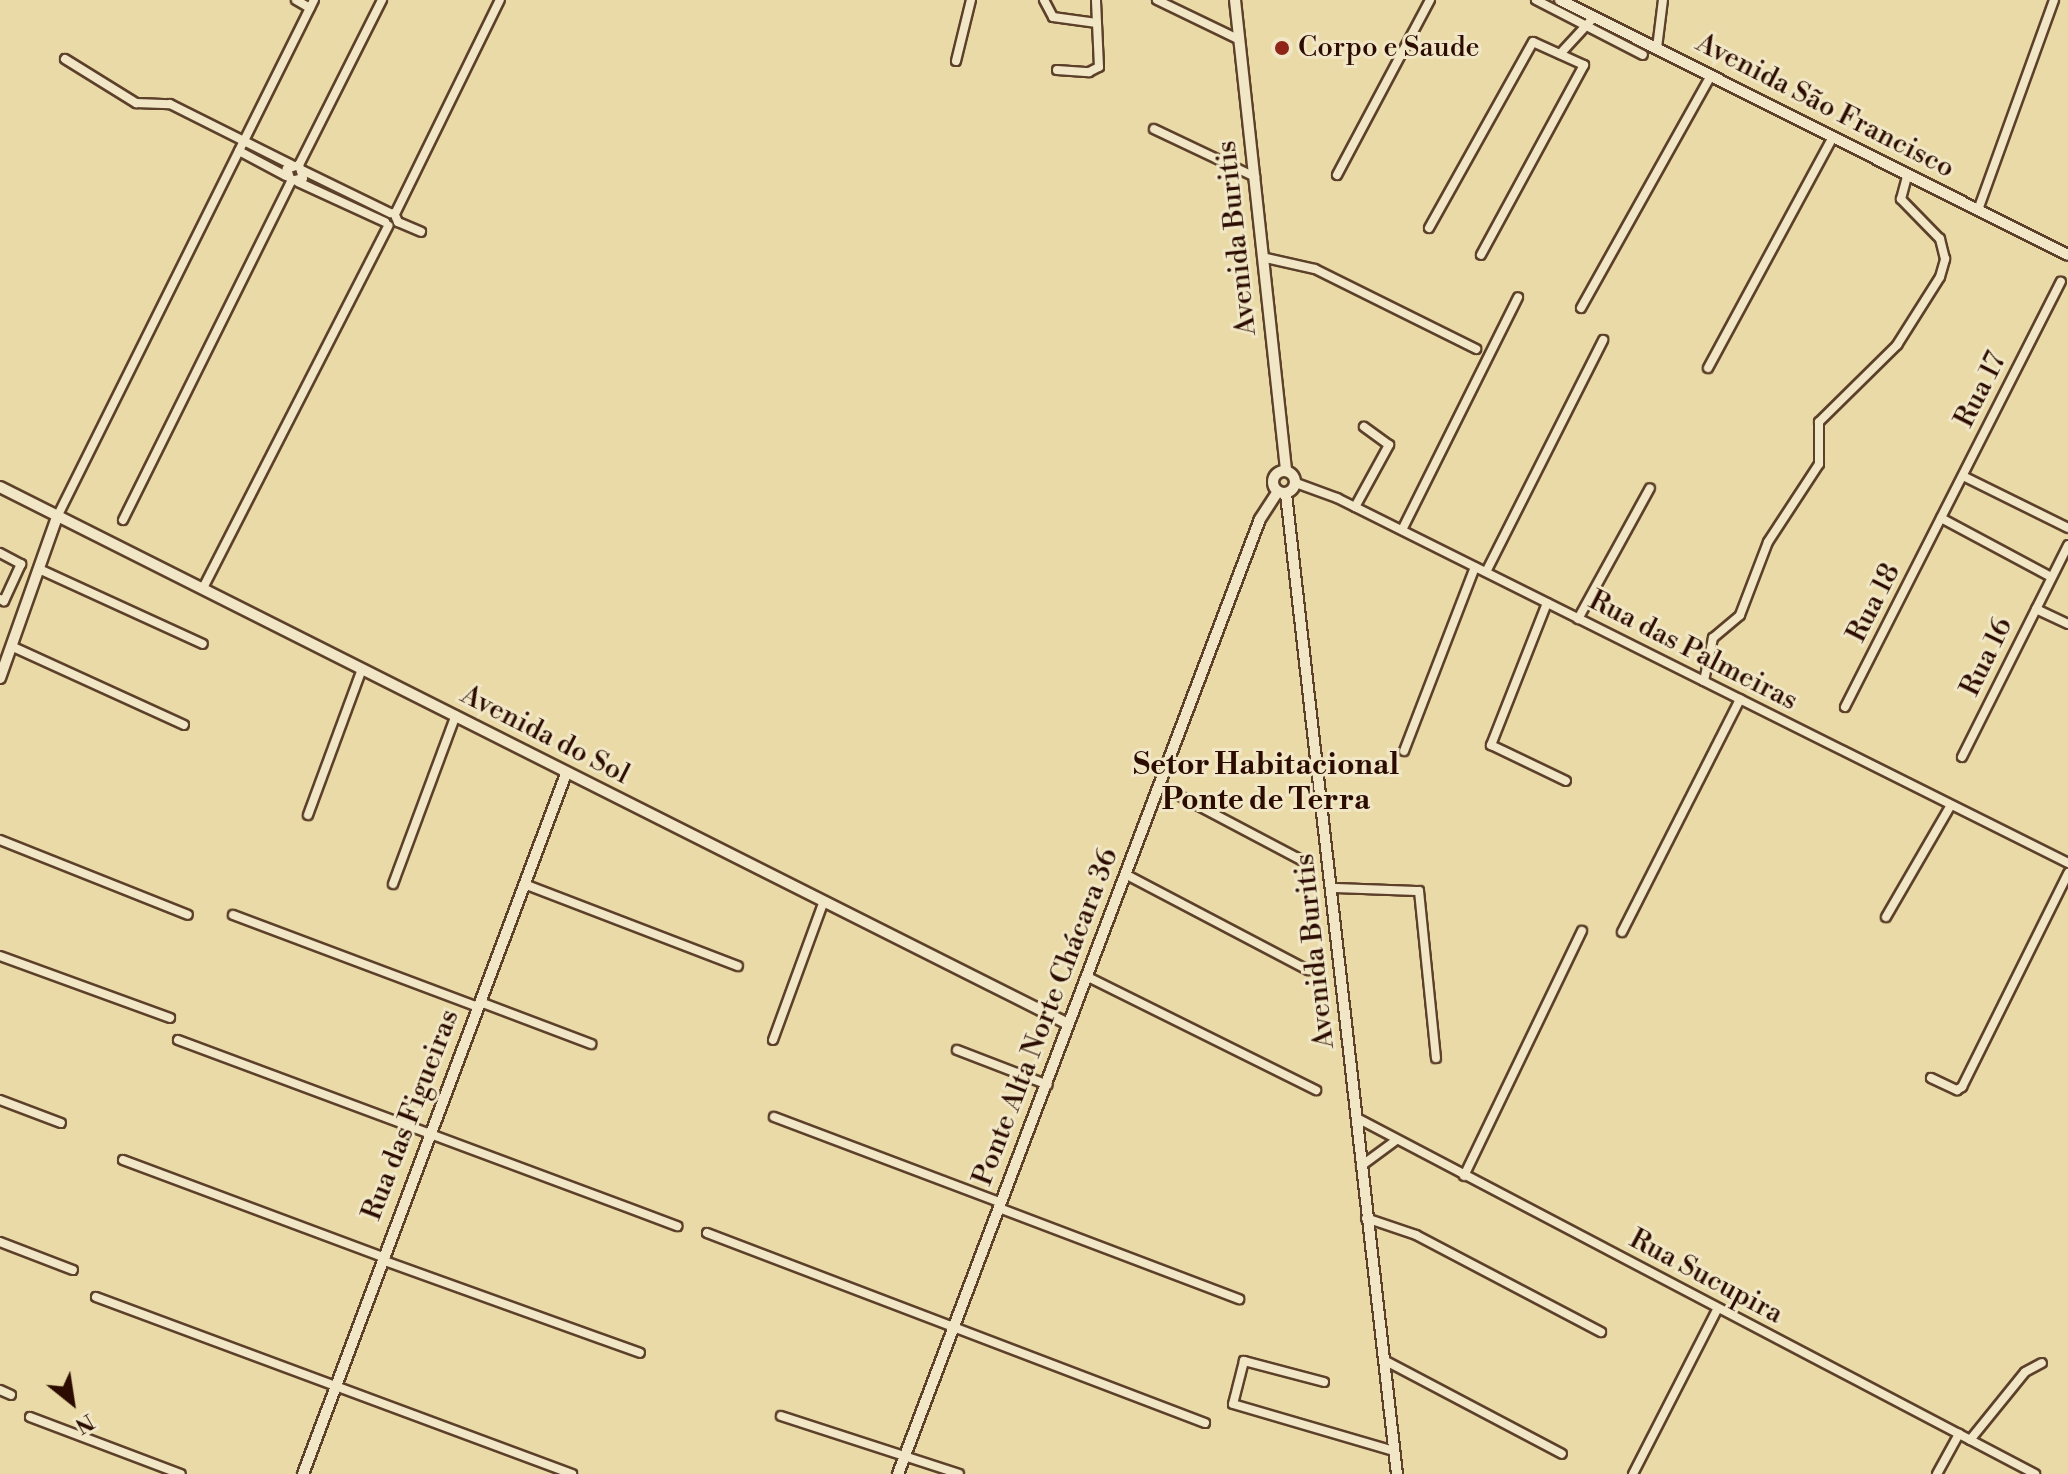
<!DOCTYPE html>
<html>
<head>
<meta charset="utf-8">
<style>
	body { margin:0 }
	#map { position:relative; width:2068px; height:1474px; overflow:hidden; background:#eadaa7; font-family:"Libre Bodoni",serif }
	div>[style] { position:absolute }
	.roads { filter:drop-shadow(2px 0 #5c402a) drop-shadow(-2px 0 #5c402a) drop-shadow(0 2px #5c402a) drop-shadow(0 -2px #5c402a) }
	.minor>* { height:8px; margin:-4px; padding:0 4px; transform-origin:4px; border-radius:4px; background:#f1e7c6 }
	.tertiary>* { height:10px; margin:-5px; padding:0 5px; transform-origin:5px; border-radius:5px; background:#f1e7c6 }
	.tertiary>.ring { margin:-5px; padding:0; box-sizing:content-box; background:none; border:10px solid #f1e7c6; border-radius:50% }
	.dots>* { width:22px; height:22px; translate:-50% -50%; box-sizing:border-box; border:4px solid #f1e7c6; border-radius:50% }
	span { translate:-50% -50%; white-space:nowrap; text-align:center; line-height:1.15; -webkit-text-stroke:6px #f1e7c6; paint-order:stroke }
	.poi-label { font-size:28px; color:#2c0c00 }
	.left { translate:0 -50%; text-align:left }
	.street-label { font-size:28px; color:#2c0c00 }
	.neighbourhood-label { font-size:30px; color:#2c0c00; font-weight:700 }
	.north { position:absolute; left:32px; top:1362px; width:80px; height:80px; -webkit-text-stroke:6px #f1e7c6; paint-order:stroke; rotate:150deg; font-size:22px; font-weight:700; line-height:32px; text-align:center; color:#2c0c00 }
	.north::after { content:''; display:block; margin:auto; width:28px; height:36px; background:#2c0c00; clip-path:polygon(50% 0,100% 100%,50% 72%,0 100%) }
</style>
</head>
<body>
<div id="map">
	<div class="roads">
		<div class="minor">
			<div style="left:296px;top:0;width:16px;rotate:30deg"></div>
			<div style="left:1044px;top:0;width:19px;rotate:62deg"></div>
			<div style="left:1053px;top:17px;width:44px;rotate:7.8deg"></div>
			<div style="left:1157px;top:0;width:90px;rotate:25.7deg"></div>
			<div style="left:1536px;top:0;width:120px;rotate:27.2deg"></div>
			<div style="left:1657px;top:48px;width:48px;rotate:-82.9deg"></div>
			<div style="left:1560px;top:54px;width:50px;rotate:-47.4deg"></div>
			<div style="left:65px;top:59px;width:84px;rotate:31.8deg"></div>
			<div style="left:136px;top:103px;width:34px;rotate:2deg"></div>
			<div style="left:170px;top:104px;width:136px;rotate:26.6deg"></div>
			<div style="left:956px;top:61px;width:63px;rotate:-76.2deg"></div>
			<div style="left:1057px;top:70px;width:32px;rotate:4deg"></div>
			<div style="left:1089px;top:72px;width:11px;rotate:-27deg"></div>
			<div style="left:1099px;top:67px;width:67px;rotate:-92.6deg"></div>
			<div style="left:1154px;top:129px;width:112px;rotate:25.4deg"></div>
			<div style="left:239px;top:151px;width:53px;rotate:28deg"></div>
			<div style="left:299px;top:165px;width:13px;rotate:162deg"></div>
			<div style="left:287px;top:169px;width:13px;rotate:72deg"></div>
			<div style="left:291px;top:181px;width:12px;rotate:-14deg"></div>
			<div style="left:303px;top:178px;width:14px;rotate:-107deg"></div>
			<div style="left:299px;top:165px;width:185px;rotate:-63.3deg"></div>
			<div style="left:304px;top:171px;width:96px;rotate:26deg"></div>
			<div style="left:1337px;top:175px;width:198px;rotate:-62deg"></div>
			<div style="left:298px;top:182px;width:96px;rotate:24.7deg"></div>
			<div style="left:1978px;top:210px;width:223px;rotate:-70.1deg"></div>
			<div style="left:394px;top:213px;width:10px;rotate:66deg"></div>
			<div style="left:398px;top:222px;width:25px;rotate:23deg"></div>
			<div style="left:395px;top:214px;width:238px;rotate:-63.9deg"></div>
			<div style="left:1429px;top:228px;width:213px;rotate:-60.8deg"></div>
			<div style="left:1533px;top:42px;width:56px;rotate:24.3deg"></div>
			<div style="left:1584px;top:65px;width:216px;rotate:118.5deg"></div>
			<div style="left:1266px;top:258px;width:50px;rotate:12.7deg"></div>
			<div style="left:1315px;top:269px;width:180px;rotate:26.4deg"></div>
			<div style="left:1581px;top:308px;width:267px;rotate:-60.8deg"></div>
			<div style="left:1708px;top:368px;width:260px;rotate:-61.6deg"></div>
			<div style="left:1963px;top:476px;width:117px;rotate:26.3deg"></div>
			<div style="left:1296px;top:483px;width:44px;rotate:20.1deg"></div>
			<div style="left:1337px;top:498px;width:817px;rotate:26.53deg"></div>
			<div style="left:1355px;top:507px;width:71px;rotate:-61.3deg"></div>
			<div style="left:1389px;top:445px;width:31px;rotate:-144deg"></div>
			<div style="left:57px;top:517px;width:577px;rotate:-63.57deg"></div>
			<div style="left:1941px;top:518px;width:125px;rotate:28.2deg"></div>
			<div style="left:123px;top:520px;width:378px;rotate:-63.6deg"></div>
			<div style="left:1402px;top:530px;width:260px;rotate:-63.5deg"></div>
			<div style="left:0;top:553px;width:24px;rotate:28deg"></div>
			<div style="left:21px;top:564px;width:41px;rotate:114.7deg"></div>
			<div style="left:4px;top:601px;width:4px;rotate:-153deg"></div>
			<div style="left:39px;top:569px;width:180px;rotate:24.6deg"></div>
			<div style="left:1486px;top:572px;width:260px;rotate:-63.2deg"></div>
			<div style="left:203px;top:588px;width:407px;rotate:-62.9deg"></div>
			<div style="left:1547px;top:603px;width:153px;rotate:111.5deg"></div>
			<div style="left:1491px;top:745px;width:83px;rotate:25.6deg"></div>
			<div style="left:2036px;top:609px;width:35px;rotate:25deg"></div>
			<div style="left:1578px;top:619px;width:149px;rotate:-61.2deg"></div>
			<div style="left:11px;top:646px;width:190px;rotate:24.5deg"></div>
			<div style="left:1704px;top:681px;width:44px;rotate:-78.2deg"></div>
			<div style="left:1713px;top:638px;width:35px;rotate:-40deg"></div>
			<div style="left:1740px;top:615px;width:78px;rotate:-69deg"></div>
			<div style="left:1768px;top:542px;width:93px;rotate:-56.8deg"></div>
			<div style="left:1819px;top:464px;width:42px;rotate:-90deg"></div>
			<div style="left:1819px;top:422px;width:110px;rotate:-44.6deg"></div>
			<div style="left:1897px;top:345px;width:80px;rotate:-57.7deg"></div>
			<div style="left:1940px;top:277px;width:19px;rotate:-74deg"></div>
			<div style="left:1945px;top:259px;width:21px;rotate:-104deg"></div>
			<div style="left:1940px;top:239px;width:56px;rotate:-134.3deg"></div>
			<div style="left:1901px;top:199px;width:23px;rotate:-75deg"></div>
			<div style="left:1845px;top:707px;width:477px;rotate:-63.1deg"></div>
			<div style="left:1404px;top:751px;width:197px;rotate:-68.9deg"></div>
			<div style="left:1962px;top:757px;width:237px;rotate:-63.4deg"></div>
			<div style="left:1159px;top:785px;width:161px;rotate:27.8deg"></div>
			<div style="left:308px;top:815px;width:156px;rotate:-69.7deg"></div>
			<div style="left:0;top:840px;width:202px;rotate:21.7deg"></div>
			<div style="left:1125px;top:874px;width:207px;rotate:27.7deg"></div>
			<div style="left:393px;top:884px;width:180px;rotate:-69.6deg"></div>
			<div style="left:524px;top:884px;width:229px;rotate:21deg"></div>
			<div style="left:1333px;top:888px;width:86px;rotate:2deg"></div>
			<div style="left:1419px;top:891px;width:168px;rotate:84.2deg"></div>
			<div style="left:233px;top:915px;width:262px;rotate:20.6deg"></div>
			<div style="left:1886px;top:917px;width:129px;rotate:-59.9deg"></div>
			<div style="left:1622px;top:932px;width:261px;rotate:-63.1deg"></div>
			<div style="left:0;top:956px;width:181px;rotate:20deg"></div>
			<div style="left:1086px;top:976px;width:257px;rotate:26.4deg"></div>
			<div style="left:480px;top:1002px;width:119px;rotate:20.7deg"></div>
			<div style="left:178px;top:1040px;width:533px;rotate:20.44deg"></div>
			<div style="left:773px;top:1040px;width:148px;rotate:-69.9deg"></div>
			<div style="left:957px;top:1050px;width:97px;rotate:21deg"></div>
			<div style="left:1931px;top:1078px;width:29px;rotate:25deg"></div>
			<div style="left:1957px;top:1090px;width:6px;rotate:-31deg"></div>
			<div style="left:1962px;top:1087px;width:239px;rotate:-63.6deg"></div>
			<div style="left:0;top:1100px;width:65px;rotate:20.7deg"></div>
			<div style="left:774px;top:1117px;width:243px;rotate:20.7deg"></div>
			<div style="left:1357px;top:1118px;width:766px;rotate:27.7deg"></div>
			<div style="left:123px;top:1160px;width:278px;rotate:20.5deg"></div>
			<div style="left:1361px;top:1166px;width:42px;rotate:-36.3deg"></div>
			<div style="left:1464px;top:1176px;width:272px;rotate:-64.3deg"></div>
			<div style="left:999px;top:1208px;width:257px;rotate:20.8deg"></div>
			<div style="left:1366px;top:1218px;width:53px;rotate:18.8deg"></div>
			<div style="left:1416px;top:1235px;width:209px;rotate:27.7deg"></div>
			<div style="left:707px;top:1233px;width:533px;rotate:20.88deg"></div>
			<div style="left:0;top:1242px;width:78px;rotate:21deg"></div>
			<div style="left:382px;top:1260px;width:274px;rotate:19.8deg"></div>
			<div style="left:96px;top:1297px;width:508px;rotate:20.4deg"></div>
			<div style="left:1384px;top:1360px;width:201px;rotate:27.8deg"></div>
			<div style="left:1324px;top:1382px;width:83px;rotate:-165.3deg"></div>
			<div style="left:1244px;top:1361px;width:44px;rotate:104.3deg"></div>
			<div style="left:1233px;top:1404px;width:168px;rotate:16.3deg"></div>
			<div style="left:0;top:1390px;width:12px;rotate:24deg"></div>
			<div style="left:781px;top:1416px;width:187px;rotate:18deg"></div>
			<div style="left:30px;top:1417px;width:161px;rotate:20.7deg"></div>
			<div style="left:1970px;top:1440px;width:87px;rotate:-51deg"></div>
			<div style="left:2025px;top:1372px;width:19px;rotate:-28deg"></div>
			<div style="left:1633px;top:1474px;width:186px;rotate:-62.9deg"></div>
			<div style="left:1937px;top:1474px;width:46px;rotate:-61.2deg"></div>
		</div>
		<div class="tertiary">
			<div style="left:1235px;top:0;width:474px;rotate:83.8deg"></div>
			<div style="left:1560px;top:0;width:568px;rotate:26.66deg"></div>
			<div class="ring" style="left:1273px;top:471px;width:12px;height:12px"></div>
			<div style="left:0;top:487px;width:1195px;rotate:26.69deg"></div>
			<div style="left:1286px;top:494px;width:986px;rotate:83.54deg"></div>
			<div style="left:0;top:678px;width:171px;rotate:-70.5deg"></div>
			<div style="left:303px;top:1474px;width:748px;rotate:-69.41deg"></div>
			<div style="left:898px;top:1474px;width:1021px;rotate:-69.24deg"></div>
			<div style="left:1260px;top:519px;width:33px;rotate:-57deg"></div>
		</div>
	</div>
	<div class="dots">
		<div style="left:1282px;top:48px;background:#8f2418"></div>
	</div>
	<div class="poi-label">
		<span class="left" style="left:1298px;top:48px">Corpo e Saude</span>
	</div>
	<div class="street-label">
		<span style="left:1825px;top:106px;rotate:27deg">Avenida São Francisco</span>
		<span style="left:1237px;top:238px;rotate:-96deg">Avenida Buritis</span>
		<span style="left:1981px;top:390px;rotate:-63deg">Rua 17</span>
		<span style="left:1874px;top:603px;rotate:-63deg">Rua 18</span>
		<span style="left:1693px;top:651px;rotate:27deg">Rua das Palmeiras</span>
		<span style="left:1987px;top:657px;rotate:-64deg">Rua 16</span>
		<span style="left:545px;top:735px;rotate:27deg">Avenida do Sol</span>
		<span style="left:1315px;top:951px;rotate:-96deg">Avenida Buritis</span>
		<span style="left:1046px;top:1017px;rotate:-69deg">Ponte Alta Norte Chácara 36</span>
		<span style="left:411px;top:1115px;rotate:-69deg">Rua das Figueiras</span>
		<span style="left:1706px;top:1277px;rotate:28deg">Rua Sucupira</span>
	</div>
	<div class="neighbourhood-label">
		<span style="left:1266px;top:782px">Setor Habitacional<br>Ponte de Terra</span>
	</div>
	<div class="north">N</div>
</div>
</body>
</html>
